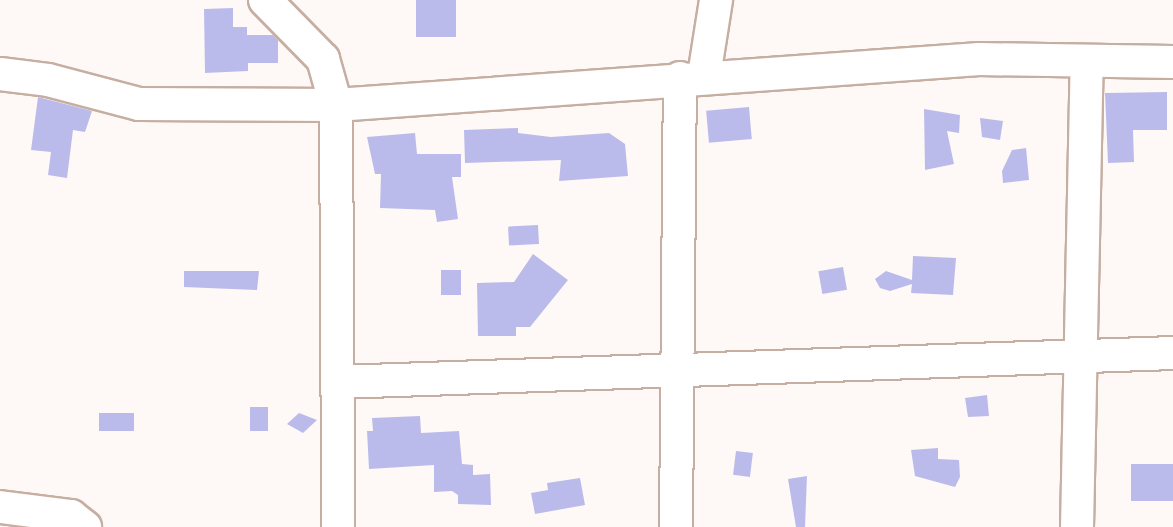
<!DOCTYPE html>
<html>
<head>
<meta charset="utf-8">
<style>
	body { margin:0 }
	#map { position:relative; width:1173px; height:527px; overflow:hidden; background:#fef9f6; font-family:"Work Sans",sans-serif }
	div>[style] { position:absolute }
	.building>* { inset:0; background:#bbbbeb; transform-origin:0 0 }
	.roads { filter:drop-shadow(2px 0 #c6aea2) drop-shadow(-2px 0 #c6aea2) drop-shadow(0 2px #c6aea2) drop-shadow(0 -2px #c6aea2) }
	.minor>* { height:32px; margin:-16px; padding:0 16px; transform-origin:16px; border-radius:16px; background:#fff }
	span { translate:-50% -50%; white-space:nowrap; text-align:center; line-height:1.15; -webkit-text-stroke:5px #fff; paint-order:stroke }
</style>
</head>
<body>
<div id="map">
	<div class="building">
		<div style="left:416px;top:0;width:40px;height:37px"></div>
		<div style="clip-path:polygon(233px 8px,233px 27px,247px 27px,247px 35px,273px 35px,278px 40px,278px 63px,248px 63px,248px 71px,205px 73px,204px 9px)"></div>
		<div style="clip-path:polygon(1167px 92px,1167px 130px,1133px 130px,1134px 162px,1108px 163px,1105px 93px)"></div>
		<div style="clip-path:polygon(38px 97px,92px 111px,85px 132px,73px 130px,67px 178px,48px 175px,51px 152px,31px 150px)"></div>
		<div style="left:749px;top:107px;width:32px;height:43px;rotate:85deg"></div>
		<div style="clip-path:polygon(924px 109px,960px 115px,959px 133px,947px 131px,954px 164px,925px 170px)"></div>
		<div style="clip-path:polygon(980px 118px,1003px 121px,1000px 140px,982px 137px)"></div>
		<div style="clip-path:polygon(518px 128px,518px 133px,551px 137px,609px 133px,625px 144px,628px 176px,559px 181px,561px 160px,465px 163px,464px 130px)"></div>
		<div style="clip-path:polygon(415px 133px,417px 154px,461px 154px,461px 177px,452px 177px,458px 219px,437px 222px,435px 210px,380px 208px,381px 174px,375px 174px,367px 137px)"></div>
		<div style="clip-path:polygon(1026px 148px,1029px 180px,1003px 183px,1002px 171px,1012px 150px)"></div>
		<div style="left:538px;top:225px;width:19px;height:30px;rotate:87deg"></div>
		<div style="clip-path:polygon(533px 254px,568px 280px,530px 327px,516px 327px,516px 336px,478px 336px,477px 283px,514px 282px)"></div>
		<div style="clip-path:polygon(913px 256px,956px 258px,953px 295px,911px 293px,912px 284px,890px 291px,880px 288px,875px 279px,886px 271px,912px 280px)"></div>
		<div style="left:843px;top:267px;width:23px;height:25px;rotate:80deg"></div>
		<div style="left:461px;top:270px;width:25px;height:20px;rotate:90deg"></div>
		<div style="clip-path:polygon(184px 271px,259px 271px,257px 290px,184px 287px)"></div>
		<div style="clip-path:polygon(987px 395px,989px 416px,968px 417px,965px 398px)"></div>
		<div style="left:250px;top:407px;width:18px;height:24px"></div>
		<div style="left:134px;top:413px;width:18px;height:35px;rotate:90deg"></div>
		<div style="clip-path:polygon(299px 413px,317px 420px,303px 433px,287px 424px)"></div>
		<div style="clip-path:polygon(420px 416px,421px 433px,459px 431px,462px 464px,473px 465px,473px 475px,490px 474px,491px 505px,458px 504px,458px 495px,452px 491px,434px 492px,434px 465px,369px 469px,367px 431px,373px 431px,372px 418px)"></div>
		<div style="clip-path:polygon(938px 448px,938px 459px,959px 460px,960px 477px,955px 487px,915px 476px,911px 450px)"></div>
		<div style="left:736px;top:451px;width:17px;height:24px;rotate:7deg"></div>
		<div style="left:1173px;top:464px;width:37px;height:42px;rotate:90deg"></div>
		<div style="clip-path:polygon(807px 476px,805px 527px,796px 527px,788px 479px)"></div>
		<div style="clip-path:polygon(580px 478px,585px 505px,535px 514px,531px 493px,548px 490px,547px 483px)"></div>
	</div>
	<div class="roads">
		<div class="minor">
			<div style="left:265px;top:0;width:83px;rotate:45.5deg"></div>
			<div style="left:323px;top:59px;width:48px;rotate:74.2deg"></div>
			<div style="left:336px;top:105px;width:422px;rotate:89.7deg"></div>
			<div style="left:0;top:74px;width:48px;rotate:7.1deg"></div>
			<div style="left:48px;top:80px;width:94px;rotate:14.8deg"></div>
			<div style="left:139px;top:104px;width:197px;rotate:0.3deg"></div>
			<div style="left:336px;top:105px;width:645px;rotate:-4.09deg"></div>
			<div style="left:979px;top:59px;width:194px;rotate:0.9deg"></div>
			<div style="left:704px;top:76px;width:77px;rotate:-81deg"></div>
			<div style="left:339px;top:382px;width:835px;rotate:-1.99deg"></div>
			<div style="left:0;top:507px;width:72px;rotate:7.2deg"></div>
			<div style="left:71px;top:516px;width:18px;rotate:38deg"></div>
			<div style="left:676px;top:527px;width:449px;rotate:-89.5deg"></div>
			<div style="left:1077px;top:527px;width:464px;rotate:-88.8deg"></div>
		</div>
	</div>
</div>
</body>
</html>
